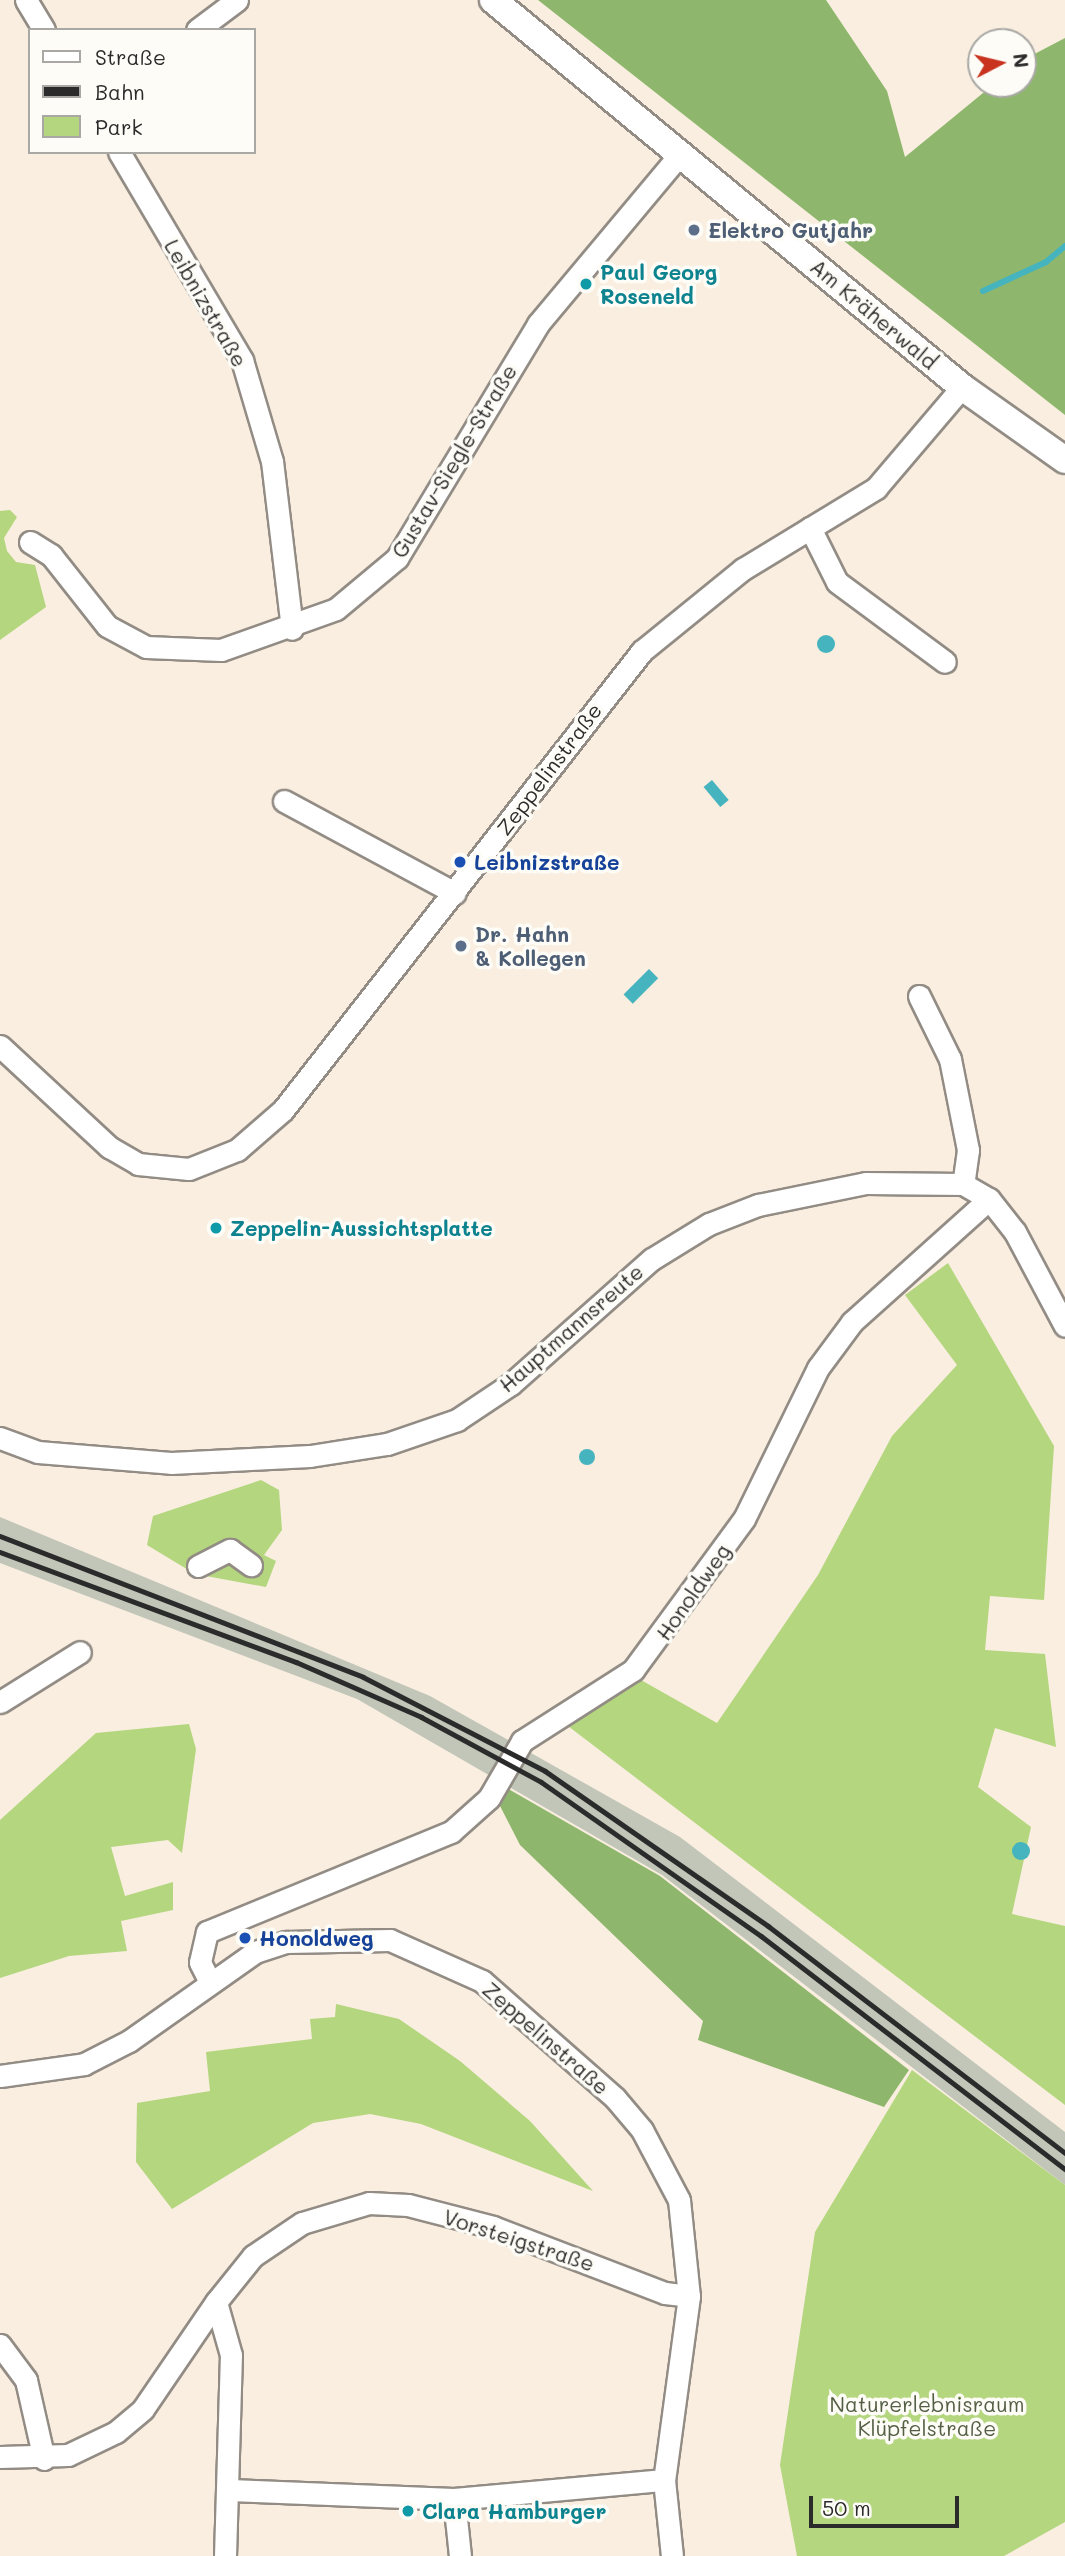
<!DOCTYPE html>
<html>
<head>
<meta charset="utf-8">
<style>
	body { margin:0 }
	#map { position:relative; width:1065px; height:2556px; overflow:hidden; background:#f9eedf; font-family:Mali,sans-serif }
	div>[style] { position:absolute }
	.industrial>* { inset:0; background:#c2c6b9 }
	.green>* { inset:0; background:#b3d67e }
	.forest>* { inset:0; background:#8eb76d }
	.water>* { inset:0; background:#45b4bf; transform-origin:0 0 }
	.round { border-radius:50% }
	.stream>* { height:6px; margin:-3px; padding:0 3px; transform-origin:3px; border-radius:3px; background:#45b4bf }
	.roads { filter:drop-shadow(2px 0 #928c85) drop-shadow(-2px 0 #928c85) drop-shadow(0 2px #928c85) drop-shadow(0 -2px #928c85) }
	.minor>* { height:21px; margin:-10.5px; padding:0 10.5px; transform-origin:10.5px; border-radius:10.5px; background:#fff }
	.major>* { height:26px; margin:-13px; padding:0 13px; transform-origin:13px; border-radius:13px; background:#fff }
	.rail>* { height:5px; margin:-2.5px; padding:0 2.5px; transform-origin:2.5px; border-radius:2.5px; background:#2b2b2b }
	.dots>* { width:19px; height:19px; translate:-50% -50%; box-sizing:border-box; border:4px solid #fdfcf7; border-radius:50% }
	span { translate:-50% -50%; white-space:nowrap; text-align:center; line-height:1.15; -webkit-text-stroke:7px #fdfcf7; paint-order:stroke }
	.service-label { font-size:21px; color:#4e5e75; font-weight:700 }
	.left { translate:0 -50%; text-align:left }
	.culture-label { font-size:21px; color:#0d838f; font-weight:700 }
	.street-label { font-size:21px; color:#2b2b2b }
	.transit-label { font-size:21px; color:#164399; font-weight:700 }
	.park-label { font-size:21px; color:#545e44 }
	.legend { position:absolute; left:28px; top:28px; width:228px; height:126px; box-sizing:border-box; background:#fdfcf7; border:2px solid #a9a8a5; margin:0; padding:9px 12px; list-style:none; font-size:21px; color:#2b2b2b }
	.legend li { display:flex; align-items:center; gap:14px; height:35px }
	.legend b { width:35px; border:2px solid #a9a8a5 }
	.north { position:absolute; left:967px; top:28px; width:70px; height:70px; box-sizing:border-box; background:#fdfcf7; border:2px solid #a9a8a5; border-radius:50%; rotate:83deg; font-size:19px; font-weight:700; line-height:28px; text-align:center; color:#2b2b2b }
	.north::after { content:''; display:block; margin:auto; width:24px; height:32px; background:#c8321e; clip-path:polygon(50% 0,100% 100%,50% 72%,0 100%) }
	.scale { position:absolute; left:809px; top:2496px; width:150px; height:32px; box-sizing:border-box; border:4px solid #2b2b2b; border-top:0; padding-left:9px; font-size:21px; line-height:24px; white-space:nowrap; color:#2b2b2b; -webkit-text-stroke:5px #fdfcf7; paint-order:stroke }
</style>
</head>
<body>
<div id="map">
	<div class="industrial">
		<div style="clip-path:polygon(0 1517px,430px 1696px,680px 1837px,1065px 2132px,1065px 2185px,662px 1875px,357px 1699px,0 1563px)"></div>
	</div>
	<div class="green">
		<div style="clip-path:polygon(10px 510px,17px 517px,4px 538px,7px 551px,16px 562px,35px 565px,46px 607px,0 640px,0 511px)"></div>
		<div style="clip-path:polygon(948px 1263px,1054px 1446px,1044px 1600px,990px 1596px,985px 1650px,1045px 1654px,1056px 1747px,995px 1728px,978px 1787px,1031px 1827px,1012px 1914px,1065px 1926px,1065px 2105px,568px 1726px,641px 1680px,717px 1723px,818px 1575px,892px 1436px,957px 1365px,905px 1295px)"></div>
		<div style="clip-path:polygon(261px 1480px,279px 1490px,282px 1530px,264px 1555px,276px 1561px,266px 1587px,195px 1574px,147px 1545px,153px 1516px)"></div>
		<div style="clip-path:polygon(189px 1724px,196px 1749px,182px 1853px,168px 1840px,111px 1847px,125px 1896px,173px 1882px,173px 1910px,121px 1921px,127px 1951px,69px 1956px,0 1978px,0 1820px,96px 1733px)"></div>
		<div style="clip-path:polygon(336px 2004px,399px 2019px,460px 2061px,530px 2121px,593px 2191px,421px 2124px,370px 2114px,313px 2123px,172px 2209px,136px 2162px,137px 2103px,210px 2091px,206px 2052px,312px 2039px,310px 2019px,335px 2017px)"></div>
		<div style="clip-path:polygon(912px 2070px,1065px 2185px,1065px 2522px,1004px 2556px,797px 2556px,780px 2465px,815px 2232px)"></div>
	</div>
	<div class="forest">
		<div style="clip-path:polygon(538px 0,826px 0,887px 91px,905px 157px,994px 84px,1023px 84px,1023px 60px,1065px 38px,1065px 415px)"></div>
		<div style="clip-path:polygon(503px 1786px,660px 1876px,909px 2070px,884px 2107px,698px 2040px,703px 2021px,520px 1845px,498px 1802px)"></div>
	</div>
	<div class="water">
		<div class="round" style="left:817px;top:635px;width:18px;height:18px"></div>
		<div style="left:712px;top:780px;width:26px;height:11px;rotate:50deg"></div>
		<div style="left:649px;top:969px;width:13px;height:36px;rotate:45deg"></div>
		<div class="round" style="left:579px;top:1449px;width:16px;height:16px"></div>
		<div class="round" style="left:1012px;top:1842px;width:18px;height:18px"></div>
	</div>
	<div class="stream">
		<div style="left:983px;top:291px;width:69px;rotate:-24.7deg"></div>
		<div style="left:1046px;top:262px;width:25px;rotate:-40deg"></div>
	</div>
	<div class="roads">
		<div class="minor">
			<div style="left:26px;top:0;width:35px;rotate:59deg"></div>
			<div style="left:197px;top:30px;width:50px;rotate:-36.9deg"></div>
			<div style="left:119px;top:152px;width:242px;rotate:59.4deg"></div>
			<div style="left:242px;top:360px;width:105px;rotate:73.5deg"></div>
			<div style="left:272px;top:461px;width:169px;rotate:83.2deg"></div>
			<div style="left:810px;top:528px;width:60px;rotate:63.4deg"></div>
			<div style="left:837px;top:582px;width:134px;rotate:36.5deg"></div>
			<div style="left:30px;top:542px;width:25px;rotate:32deg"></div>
			<div style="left:51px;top:555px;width:90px;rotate:51.7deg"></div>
			<div style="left:107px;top:626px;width:44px;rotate:28.3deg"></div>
			<div style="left:146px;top:647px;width:75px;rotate:2.3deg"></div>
			<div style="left:221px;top:650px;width:122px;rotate:-19.6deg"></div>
			<div style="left:336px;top:609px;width:80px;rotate:-39.9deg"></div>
			<div style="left:397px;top:558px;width:273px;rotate:-58.9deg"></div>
			<div style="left:538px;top:324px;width:222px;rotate:-50.1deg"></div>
			<div style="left:284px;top:801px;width:194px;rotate:28.3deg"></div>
			<div style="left:919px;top:996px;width:70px;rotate:63.8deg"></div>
			<div style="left:950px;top:1059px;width:93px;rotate:78.8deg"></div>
			<div style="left:968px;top:1150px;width:34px;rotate:98deg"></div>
			<div style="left:0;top:1046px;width:149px;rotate:42.8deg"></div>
			<div style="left:109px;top:1147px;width:34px;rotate:30deg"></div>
			<div style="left:138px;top:1164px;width:51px;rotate:5.6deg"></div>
			<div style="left:189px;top:1169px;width:52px;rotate:-21.6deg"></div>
			<div style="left:237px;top:1150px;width:61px;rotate:-41deg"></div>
			<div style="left:283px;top:1110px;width:583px;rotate:-51.97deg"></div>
			<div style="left:642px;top:651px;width:130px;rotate:-39.1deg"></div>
			<div style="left:743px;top:569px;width:156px;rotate:-31.3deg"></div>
			<div style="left:876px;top:488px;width:133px;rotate:-49.6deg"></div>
			<div style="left:0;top:1438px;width:40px;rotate:20.2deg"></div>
			<div style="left:38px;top:1452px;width:133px;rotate:4.7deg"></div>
			<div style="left:171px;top:1463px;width:139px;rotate:-2.9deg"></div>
			<div style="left:310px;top:1456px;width:78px;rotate:-8.9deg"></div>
			<div style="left:387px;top:1444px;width:74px;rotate:-18.9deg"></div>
			<div style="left:457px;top:1420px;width:65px;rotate:-33.7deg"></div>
			<div style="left:511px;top:1384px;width:188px;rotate:-41.6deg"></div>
			<div style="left:652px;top:1259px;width:67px;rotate:-31.6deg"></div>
			<div style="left:709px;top:1224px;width:53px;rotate:-21.2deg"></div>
			<div style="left:758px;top:1205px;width:110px;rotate:-11.5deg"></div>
			<div style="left:866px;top:1183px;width:97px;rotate:0.6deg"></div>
			<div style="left:963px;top:1184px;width:30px;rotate:30deg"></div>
			<div style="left:989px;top:1199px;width:42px;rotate:51.8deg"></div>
			<div style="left:1015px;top:1232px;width:106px;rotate:62deg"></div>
			<div style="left:198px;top:1566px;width:36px;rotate:-27deg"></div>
			<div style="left:230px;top:1550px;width:26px;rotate:36deg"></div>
			<div style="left:0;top:1702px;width:94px;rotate:-32deg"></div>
			<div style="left:210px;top:1982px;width:22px;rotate:-117deg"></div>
			<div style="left:200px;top:1962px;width:31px;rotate:-77deg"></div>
			<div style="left:207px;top:1932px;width:264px;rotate:-22.3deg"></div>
			<div style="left:451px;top:1832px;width:51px;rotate:-41.8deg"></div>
			<div style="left:489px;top:1798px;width:66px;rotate:-59.9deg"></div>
			<div style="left:522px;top:1741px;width:132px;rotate:-32.6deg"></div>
			<div style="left:633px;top:1670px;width:187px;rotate:-53.7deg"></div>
			<div style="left:744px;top:1519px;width:168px;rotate:-63.9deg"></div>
			<div style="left:818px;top:1368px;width:57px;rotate:-53.5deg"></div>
			<div style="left:852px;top:1322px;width:184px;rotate:-41.9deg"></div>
			<div style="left:0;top:2076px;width:85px;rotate:-8.1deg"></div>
			<div style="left:84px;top:2064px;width:51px;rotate:-27.1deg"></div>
			<div style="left:129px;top:2041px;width:154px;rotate:-35.2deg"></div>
			<div style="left:255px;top:1952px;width:33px;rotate:-18deg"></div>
			<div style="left:286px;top:1942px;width:104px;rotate:-1.1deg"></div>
			<div style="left:390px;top:1940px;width:101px;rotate:24deg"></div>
			<div style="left:482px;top:1981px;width:177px;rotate:41.3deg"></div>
			<div style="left:615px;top:2098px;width:42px;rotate:49.8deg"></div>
			<div style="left:642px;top:2130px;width:79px;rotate:62.1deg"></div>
			<div style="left:679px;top:2200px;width:97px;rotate:84.1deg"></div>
			<div style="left:689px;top:2296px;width:186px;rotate:97.7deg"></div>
			<div style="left:664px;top:2480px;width:76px;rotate:84deg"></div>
			<div style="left:0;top:2345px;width:44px;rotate:53.4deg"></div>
			<div style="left:26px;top:2380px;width:81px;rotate:77.2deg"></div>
			<div style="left:0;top:2457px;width:68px;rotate:-1.7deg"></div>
			<div style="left:68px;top:2455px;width:53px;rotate:-25.6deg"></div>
			<div style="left:116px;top:2432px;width:35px;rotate:-40deg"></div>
			<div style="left:143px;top:2409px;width:130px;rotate:-55.7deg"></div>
			<div style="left:230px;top:2490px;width:224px;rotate:2.3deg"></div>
			<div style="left:454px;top:2499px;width:211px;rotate:-5.2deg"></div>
			<div style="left:454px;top:2499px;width:57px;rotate:84deg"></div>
			<div style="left:225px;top:2556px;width:201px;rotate:-88.3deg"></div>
			<div style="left:231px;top:2355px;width:55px;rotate:-105.8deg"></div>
			<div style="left:216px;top:2302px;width:59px;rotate:-51.2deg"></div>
			<div style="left:253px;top:2256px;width:59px;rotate:-34deg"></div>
			<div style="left:302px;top:2223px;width:70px;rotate:-16.6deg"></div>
			<div style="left:369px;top:2203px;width:39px;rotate:3deg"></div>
			<div style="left:408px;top:2205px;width:88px;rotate:14.5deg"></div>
			<div style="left:493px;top:2227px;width:184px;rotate:21deg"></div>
			<div style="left:665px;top:2293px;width:24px;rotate:7deg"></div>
		</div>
		<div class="major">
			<div style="left:493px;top:0;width:608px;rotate:39.53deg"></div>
			<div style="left:962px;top:387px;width:126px;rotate:35.3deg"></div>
		</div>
	</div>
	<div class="rail">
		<div style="left:0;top:1536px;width:389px;rotate:21.2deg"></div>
		<div style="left:363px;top:1677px;width:205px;rotate:27.3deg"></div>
		<div style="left:545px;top:1771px;width:272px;rotate:34.8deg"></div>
		<div style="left:768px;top:1926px;width:374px;rotate:37.4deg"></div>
		<div style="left:0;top:1552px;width:316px;rotate:20.4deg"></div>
		<div style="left:296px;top:1662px;width:137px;rotate:23.7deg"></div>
		<div style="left:421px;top:1717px;width:136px;rotate:28.4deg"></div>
		<div style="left:541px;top:1782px;width:269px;rotate:35deg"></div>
		<div style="left:761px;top:1936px;width:383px;rotate:37.5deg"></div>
	</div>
	<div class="dots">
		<div style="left:694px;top:230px;background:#5c6f8a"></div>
		<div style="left:586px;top:284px;background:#0f9aa8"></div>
		<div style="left:460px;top:862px;background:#1a4fb4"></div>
		<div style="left:461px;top:946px;background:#5c6f8a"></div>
		<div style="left:216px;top:1228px;background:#0f9aa8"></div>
		<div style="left:245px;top:1938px;background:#1a4fb4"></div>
		<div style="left:408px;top:2511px;background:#0f9aa8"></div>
	</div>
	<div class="service-label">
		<span class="left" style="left:708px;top:230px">Elektro Gutjahr</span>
		<span class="left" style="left:475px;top:946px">Dr. Hahn<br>&amp; Kollegen</span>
	</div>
	<div class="culture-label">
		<span class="left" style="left:600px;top:284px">Paul Georg<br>Roseneld</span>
		<span class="left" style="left:230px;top:1228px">Zeppelin-Aussichtsplatte</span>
		<span class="left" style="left:422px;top:2511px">Clara Hamburger</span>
	</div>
	<div class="street-label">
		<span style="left:206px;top:303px;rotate:60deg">Leibnizstraße</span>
		<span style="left:874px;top:314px;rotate:40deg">Am Kräherwald</span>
		<span style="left:454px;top:461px;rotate:-59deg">Gustav-Siegle-Straße</span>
		<span style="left:549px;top:769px;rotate:-53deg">Zeppelinstraße</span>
		<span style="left:571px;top:1328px;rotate:-41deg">Hauptmannsreute</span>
		<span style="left:693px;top:1592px;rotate:-55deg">Honoldweg</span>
		<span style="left:546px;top:2038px;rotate:41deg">Zeppelinstraße</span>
		<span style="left:519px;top:2240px;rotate:18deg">Vorsteigstraße</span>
	</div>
	<div class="transit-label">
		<span class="left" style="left:474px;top:862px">Leibnizstraße</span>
		<span class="left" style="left:259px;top:1938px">Honoldweg</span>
	</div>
	<div class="park-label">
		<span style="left:927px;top:2416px">Naturerlebnisraum<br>Klüpfelstraße</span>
	</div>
	<ul class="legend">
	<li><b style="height:9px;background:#fff"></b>Straße</li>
	<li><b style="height:9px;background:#2b2b2b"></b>Bahn</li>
	<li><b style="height:19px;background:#b3d67e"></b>Park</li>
	</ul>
	<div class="north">N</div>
	<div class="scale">50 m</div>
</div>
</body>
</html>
